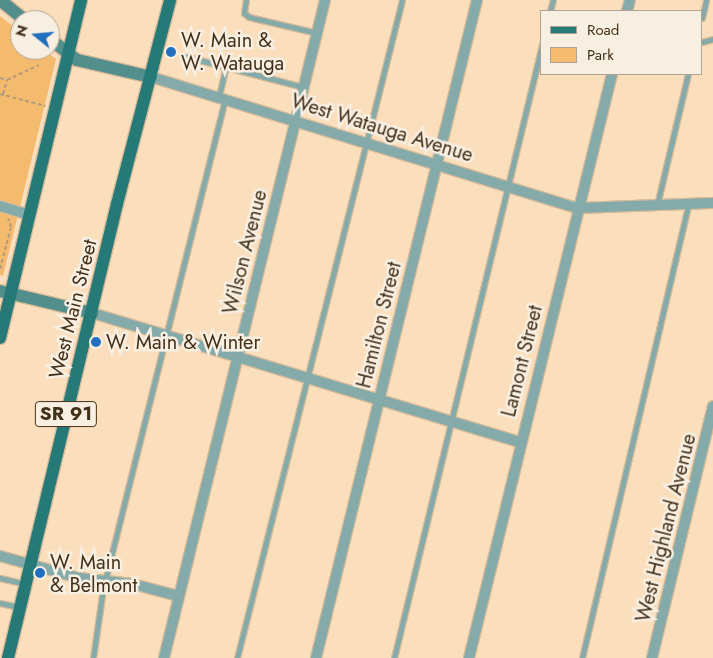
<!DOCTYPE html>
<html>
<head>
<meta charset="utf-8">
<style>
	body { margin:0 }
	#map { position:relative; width:713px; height:658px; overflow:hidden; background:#fbdebc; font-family:Jost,sans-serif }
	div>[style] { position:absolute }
	.green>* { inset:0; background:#f4ba6d }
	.path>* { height:2px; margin-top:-1px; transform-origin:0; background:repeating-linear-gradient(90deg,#b49b7d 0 4px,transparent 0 6.5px) }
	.roads { filter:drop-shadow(1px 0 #d6bb9b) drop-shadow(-1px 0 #d6bb9b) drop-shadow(0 1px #d6bb9b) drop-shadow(0 -1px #d6bb9b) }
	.lane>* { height:5px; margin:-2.5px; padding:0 2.5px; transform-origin:2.5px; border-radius:2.5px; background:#84aaa9 }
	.street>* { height:10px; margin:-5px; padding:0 5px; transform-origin:5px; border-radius:5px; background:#84aaa9 }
	.secondary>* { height:12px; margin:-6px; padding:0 6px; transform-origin:6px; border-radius:6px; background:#528e8c }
	.primary>* { height:12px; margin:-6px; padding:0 6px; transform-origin:6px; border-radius:6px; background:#257977 }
	.dots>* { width:14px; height:14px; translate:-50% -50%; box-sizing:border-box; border:2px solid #f8efe3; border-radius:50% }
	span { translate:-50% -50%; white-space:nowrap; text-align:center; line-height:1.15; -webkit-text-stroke:5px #f8efe3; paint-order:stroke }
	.shield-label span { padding:1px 4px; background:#f8efe3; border:1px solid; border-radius:4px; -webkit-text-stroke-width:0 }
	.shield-label { font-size:19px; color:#433018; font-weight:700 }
	.poi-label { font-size:20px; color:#433018 }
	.left { translate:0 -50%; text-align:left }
	.street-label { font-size:20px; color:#433018 }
	.legend { position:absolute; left:540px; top:10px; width:162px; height:65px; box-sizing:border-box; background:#f8efe3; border:1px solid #b0a392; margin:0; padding:6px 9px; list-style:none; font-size:15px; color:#433018 }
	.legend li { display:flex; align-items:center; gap:10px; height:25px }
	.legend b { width:25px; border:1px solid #b0a392 }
	.north { position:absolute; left:10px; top:10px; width:50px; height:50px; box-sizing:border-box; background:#f8efe3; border:1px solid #b0a392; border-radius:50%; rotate:287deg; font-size:14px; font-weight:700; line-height:20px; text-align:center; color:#433018 }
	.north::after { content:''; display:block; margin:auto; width:18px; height:22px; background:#216fbe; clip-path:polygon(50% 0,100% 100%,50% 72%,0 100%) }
</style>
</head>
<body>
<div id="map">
	<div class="green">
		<div style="clip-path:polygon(0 16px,20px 32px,20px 50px,44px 50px,56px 59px,3px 276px,0 275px)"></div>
	</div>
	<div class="path">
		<div style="left:0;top:78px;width:7px;rotate:16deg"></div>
		<div style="left:0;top:94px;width:47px;rotate:14.9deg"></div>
		<div style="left:3px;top:94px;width:15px;rotate:-74deg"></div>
		<div style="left:7px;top:80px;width:35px;rotate:-25deg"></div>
		<div style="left:0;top:269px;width:43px;rotate:-75.3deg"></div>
		<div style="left:11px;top:227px;width:9px;rotate:-108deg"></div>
	</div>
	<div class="roads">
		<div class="lane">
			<div style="left:246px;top:0;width:13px;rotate:99deg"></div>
			<div style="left:244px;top:13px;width:6px;rotate:39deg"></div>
			<div style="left:249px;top:17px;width:70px;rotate:13.2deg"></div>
			<div style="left:550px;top:11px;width:11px;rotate:-75deg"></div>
			<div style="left:702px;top:18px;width:18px;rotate:-77deg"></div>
			<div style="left:702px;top:42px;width:11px;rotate:-15deg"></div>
			<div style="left:184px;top:56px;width:123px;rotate:14.6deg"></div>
			<div style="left:219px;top:96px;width:31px;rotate:-77deg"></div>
			<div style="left:657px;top:205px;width:135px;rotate:-76.7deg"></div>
			<div style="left:0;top:578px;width:26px;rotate:13deg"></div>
			<div style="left:0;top:603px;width:19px;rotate:12deg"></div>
			<div style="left:93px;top:658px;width:70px;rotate:-81.8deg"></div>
			<div style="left:103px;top:589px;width:505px;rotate:-76.02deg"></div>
			<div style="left:237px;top:658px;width:678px;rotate:-75.92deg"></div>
			<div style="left:394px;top:658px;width:631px;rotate:-76.43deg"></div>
			<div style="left:582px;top:658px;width:465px;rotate:-76.8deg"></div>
		</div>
		<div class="street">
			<div style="left:627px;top:11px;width:11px;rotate:-75deg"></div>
			<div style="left:151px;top:77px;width:447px;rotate:17.1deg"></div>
			<div style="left:578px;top:208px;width:135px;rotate:-2.1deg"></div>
			<div style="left:0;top:206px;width:30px;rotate:17deg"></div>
			<div style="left:92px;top:313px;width:447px;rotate:16.8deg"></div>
			<div style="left:0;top:556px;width:82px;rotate:15.6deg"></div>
			<div style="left:79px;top:578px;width:54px;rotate:6.3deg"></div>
			<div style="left:133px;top:584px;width:47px;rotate:14.9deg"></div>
			<div style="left:164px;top:658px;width:677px;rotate:-76.25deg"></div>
			<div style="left:316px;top:658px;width:677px;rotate:-76.25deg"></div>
			<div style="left:469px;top:658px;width:601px;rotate:-76.24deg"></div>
			<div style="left:652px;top:658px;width:259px;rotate:-76.4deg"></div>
		</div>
		<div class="secondary">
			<div style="left:0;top:0;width:32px;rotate:39deg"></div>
			<div style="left:50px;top:39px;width:34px;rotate:38deg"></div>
			<div style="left:77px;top:60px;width:76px;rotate:12.9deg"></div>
			<div style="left:0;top:291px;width:95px;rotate:13.4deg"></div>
		</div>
		<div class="primary">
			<div style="left:0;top:338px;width:348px;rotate:-76.5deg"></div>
			<div style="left:8px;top:658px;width:467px;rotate:-76.5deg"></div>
			<div style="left:117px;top:204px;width:211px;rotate:-75.4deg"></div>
		</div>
	</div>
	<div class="dots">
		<div style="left:171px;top:52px;background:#216fbe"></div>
		<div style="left:96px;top:342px;background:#216fbe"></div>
		<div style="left:40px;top:573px;background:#216fbe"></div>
	</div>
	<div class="shield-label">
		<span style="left:66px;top:414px">SR 91</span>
	</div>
	<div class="poi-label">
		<span class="left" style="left:181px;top:52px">W. Main &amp;<br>W. Watauga</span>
		<span class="left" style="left:106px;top:342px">W. Main &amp; Winter</span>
		<span class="left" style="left:50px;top:574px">W. Main<br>&amp; Belmont</span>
	</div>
	<div class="street-label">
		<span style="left:382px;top:128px;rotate:17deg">West Watauga Avenue</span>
		<span style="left:245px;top:252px;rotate:-76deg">Wilson Avenue</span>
		<span style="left:73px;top:309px;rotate:-76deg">West Main Street</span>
		<span style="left:379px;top:325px;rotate:-76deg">Hamilton Street</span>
		<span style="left:522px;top:361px;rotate:-76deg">Lamont Street</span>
		<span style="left:666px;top:528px;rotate:-76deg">West Highland Avenue</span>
	</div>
	<ul class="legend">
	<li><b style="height:6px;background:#257977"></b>Road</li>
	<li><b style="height:14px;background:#f4ba6d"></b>Park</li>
	</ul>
	<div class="north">N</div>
</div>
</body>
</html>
